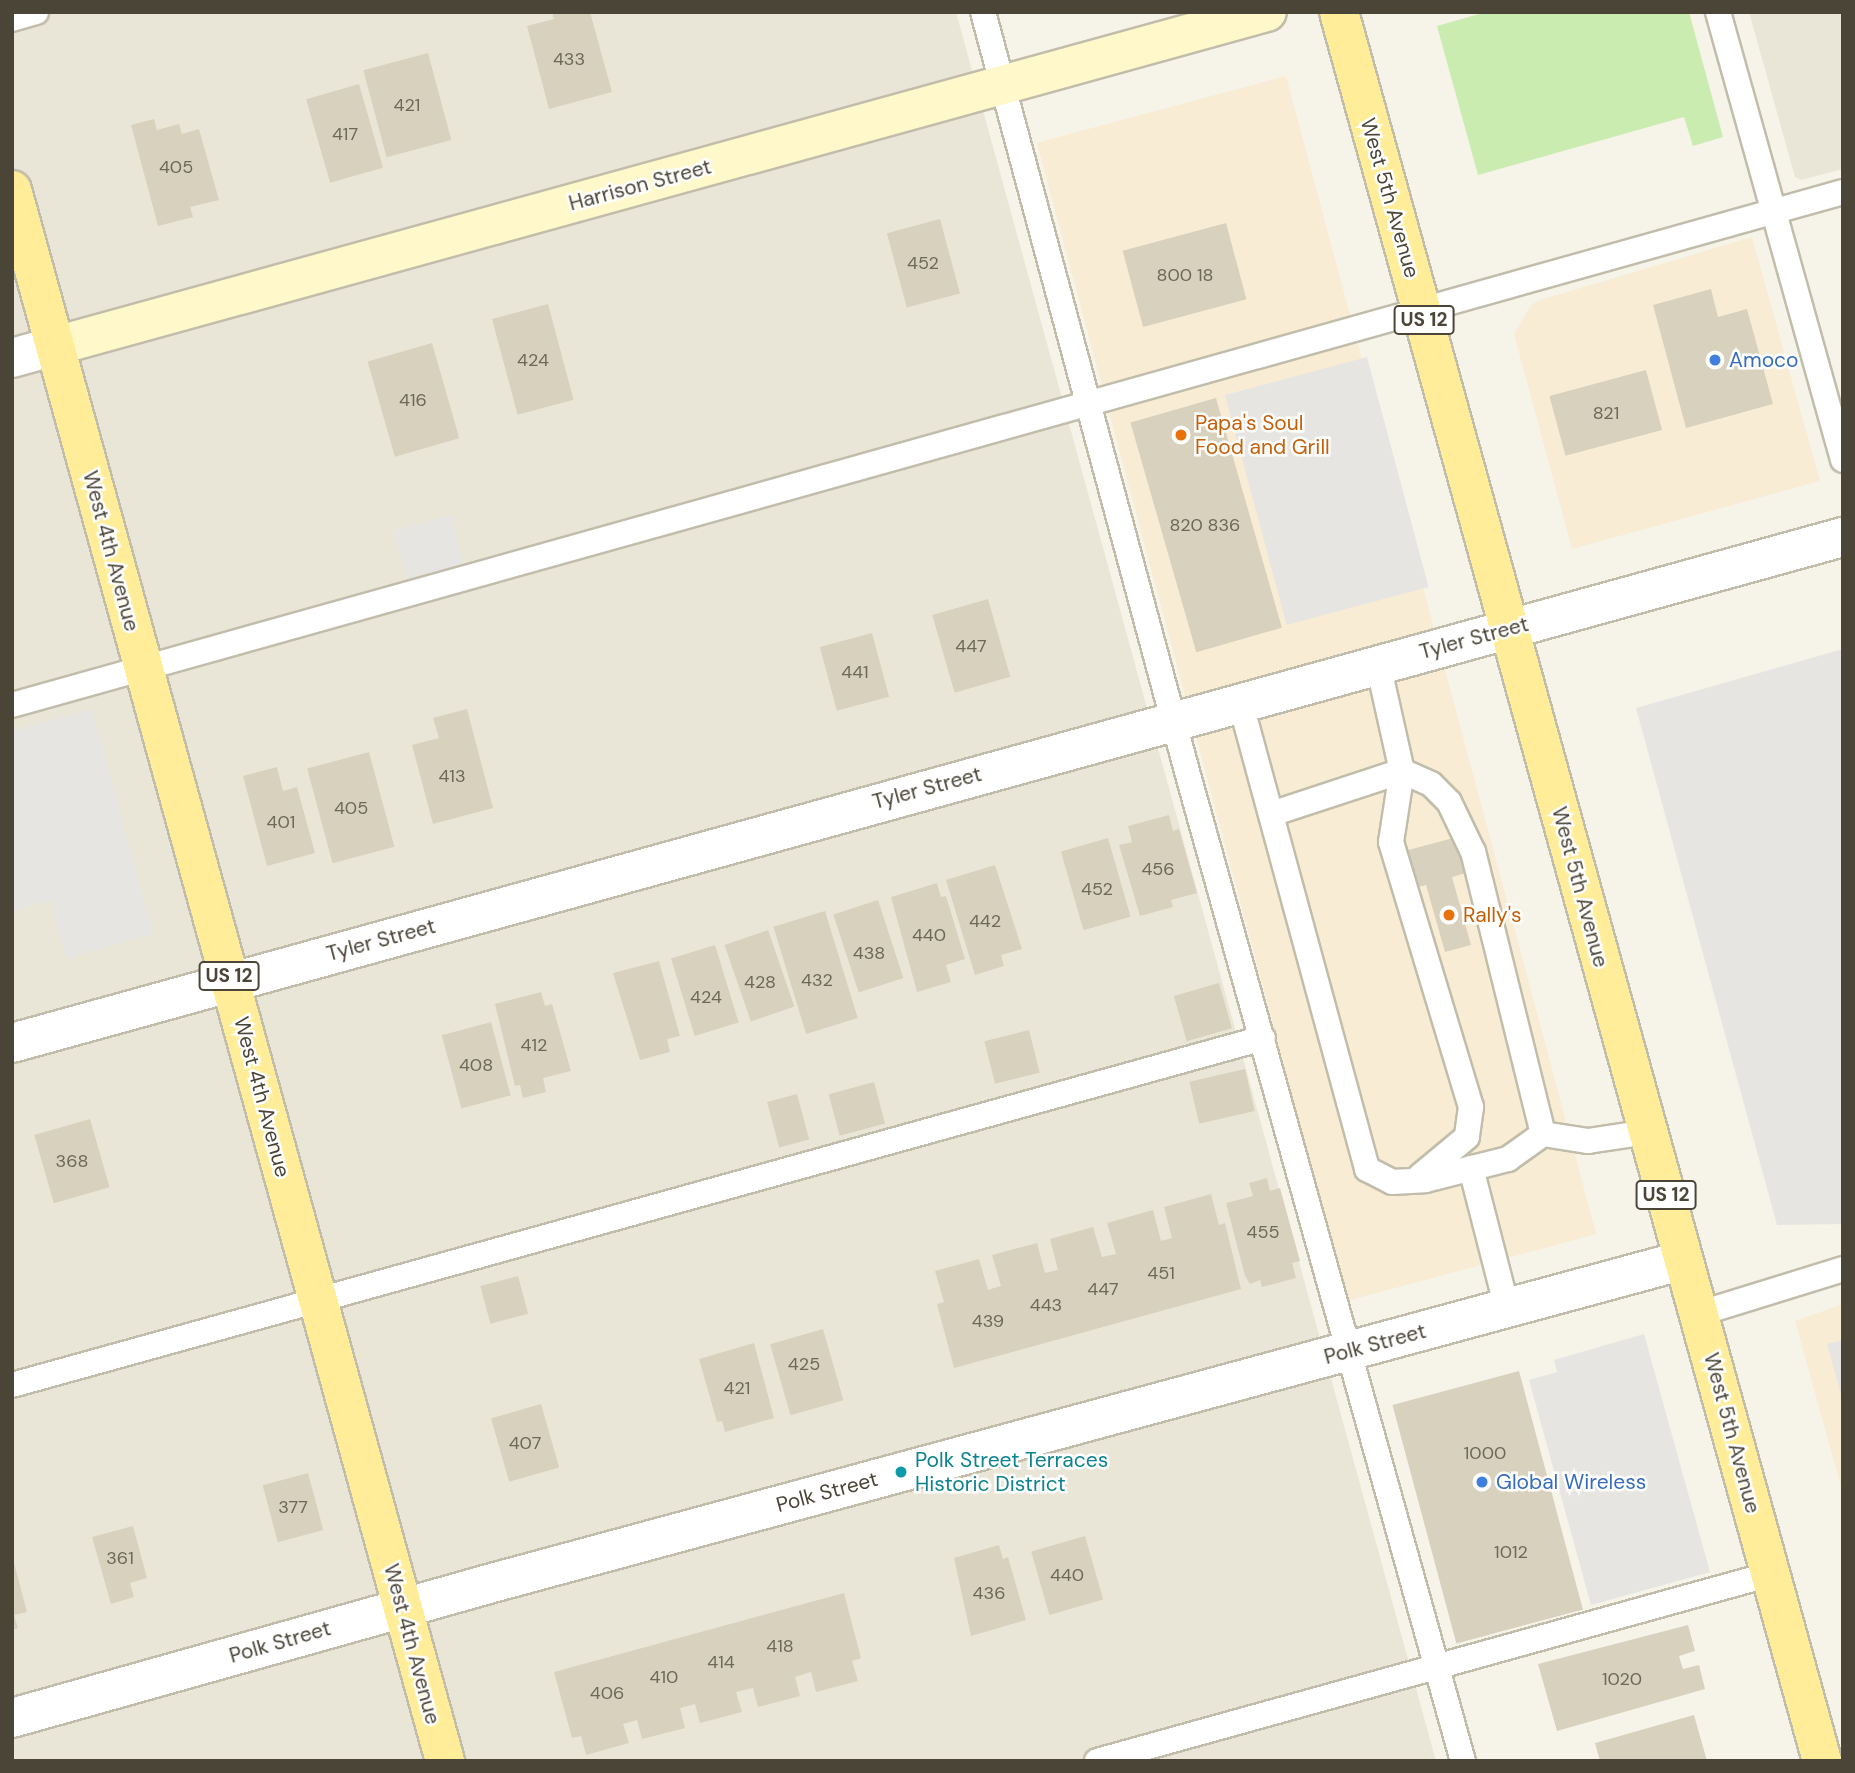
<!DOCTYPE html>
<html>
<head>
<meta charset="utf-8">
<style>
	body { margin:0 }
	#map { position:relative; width:1855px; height:1773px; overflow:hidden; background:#f6f3e9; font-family:"DM Sans",sans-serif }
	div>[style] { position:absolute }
	.residential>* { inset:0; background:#eae6d7 }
	.commercial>* { inset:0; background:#f8edd4; transform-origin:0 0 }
	.green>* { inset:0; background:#cbecb0 }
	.parking>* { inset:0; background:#e7e5e1; transform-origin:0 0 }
	.building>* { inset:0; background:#d8d1be; transform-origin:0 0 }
	.roads { filter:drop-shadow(2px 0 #c2bdab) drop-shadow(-2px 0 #c2bdab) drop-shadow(0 2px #c2bdab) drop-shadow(0 -2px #c2bdab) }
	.lane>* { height:24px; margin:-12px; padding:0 12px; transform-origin:12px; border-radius:12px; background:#fff }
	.street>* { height:38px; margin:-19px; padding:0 19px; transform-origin:19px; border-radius:19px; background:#fff }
	.secondary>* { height:38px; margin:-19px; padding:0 19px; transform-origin:19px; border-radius:19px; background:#fff8ca }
	.primary>* { height:38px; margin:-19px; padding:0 19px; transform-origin:19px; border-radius:19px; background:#ffed99 }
	.dots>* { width:19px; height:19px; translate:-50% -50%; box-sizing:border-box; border:4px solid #fff; border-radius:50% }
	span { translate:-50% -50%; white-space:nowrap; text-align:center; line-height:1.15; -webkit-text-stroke:5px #fff; paint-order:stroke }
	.number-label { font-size:18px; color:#6e6859 }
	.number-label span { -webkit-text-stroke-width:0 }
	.shield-label span { padding:2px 5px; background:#fff; border:2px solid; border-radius:5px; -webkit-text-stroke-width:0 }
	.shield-label { font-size:19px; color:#4a4537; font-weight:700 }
	.street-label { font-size:21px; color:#4a4537 }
	.shop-label { font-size:21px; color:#366cbe }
	.left { translate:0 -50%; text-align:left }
	.food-label { font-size:21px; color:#c56008 }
	.culture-label { font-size:21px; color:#0d838f }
	.frame { position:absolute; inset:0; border:14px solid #4a4537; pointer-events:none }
</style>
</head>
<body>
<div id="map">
	<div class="residential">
		<div style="clip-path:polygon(12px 12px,956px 12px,1436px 1761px,12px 1761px)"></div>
		<div style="clip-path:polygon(1749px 12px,1843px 12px,1843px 169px,1801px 180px,1795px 177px)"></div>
	</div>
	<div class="commercial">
		<div style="left:1286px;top:76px;width:1199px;height:258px;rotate:75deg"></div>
		<div style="clip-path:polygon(1752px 237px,1820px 481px,1572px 549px,1514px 334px,1531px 305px,1540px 300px)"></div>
		<div style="clip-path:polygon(1843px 1304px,1843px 1494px,1795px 1321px)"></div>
	</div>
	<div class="green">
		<div style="clip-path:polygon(1486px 12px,1689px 12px,1723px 137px,1693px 146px,1684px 117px,1478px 175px,1437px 26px)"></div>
	</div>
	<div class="parking">
		<div style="left:1367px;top:357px;width:238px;height:147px;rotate:75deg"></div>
		<div style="left:450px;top:515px;width:52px;height:59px;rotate:74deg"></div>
		<div style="clip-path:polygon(1843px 649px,1843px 1224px,1777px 1225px,1636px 708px)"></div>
		<div style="clip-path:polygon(92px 709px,153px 934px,66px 958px,51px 901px,12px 911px,12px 731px)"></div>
		<div style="clip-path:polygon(1644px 1334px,1710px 1572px,1591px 1605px,1529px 1380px,1557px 1372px,1554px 1360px)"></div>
		<div style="clip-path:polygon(1843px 1340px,1843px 1402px,1827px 1344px)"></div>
	</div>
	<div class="building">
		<div style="clip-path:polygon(552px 12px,590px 12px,612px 92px,549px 109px,527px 26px,554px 19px)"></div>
		<div style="left:428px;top:53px;width:90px;height:67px;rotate:75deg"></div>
		<div style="left:359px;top:84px;width:87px;height:55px;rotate:74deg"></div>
		<div style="clip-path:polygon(154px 119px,157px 130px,179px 124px,182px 134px,199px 129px,219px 200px,190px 207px,193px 217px,158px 226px,131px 125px)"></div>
		<div style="left:940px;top:219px;width:77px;height:55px;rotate:75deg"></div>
		<div style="left:1226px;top:223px;width:79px;height:107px;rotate:75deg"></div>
		<div style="clip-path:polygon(1711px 289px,1718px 317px,1747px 309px,1773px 404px,1686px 428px,1653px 305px)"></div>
		<div style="left:548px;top:304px;width:99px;height:58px;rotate:75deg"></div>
		<div style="left:432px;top:343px;width:99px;height:67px;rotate:74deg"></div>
		<div style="left:1646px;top:370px;width:62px;height:100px;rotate:75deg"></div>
		<div style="left:1216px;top:398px;width:239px;height:89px;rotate:74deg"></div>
		<div style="left:988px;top:599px;width:81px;height:58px;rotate:74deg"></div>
		<div style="left:872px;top:633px;width:66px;height:54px;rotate:75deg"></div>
		<div style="clip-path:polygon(467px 709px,493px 808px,433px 824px,412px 745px,439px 738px,433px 718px)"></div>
		<div style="left:369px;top:752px;width:98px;height:64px;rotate:75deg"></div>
		<div style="clip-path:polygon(277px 767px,283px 791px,297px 787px,315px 853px,267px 866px,243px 776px)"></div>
		<div style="clip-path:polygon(1169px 815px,1173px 831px,1179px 829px,1197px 893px,1171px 900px,1173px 907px,1140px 916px,1119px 845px,1132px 842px,1128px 826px)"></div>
		<div style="clip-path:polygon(1457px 837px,1466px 873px,1452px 877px,1471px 945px,1445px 952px,1426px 885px,1411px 889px,1401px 852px)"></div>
		<div style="left:1108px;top:838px;width:82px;height:49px;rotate:74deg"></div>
		<div style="clip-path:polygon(995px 865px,1022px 949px,1001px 955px,1004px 966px,975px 975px,946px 880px)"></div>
		<div style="clip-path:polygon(937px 883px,941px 897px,946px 896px,965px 959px,946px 965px,951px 982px,917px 992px,891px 897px)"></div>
		<div style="left:878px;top:900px;width:82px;height:47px;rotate:72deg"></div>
		<div style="left:825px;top:911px;width:112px;height:54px;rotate:73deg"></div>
		<div style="left:768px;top:930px;width:81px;height:46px;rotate:71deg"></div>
		<div style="left:715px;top:945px;width:81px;height:46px;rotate:73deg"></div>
		<div style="clip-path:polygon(659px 961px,680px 1036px,667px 1039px,670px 1052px,640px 1060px,613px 973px)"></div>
		<div style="left:1219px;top:983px;width:47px;height:47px;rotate:74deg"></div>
		<div style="clip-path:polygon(541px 992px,545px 1006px,552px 1004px,571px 1071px,543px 1078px,546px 1092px,523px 1098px,520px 1085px,515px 1086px,495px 1004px)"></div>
		<div style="left:491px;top:1022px;width:76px;height:51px;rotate:75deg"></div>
		<div style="left:1029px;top:1030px;width:44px;height:46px;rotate:76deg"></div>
		<div style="left:1245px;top:1069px;width:43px;height:57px;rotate:77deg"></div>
		<div style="left:874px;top:1082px;width:43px;height:47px;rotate:75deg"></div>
		<div style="left:797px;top:1094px;width:47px;height:31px;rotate:75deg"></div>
		<div style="left:90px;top:1119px;width:71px;height:58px;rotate:74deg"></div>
		<div style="clip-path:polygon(1267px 1178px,1270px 1191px,1280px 1188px,1300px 1261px,1292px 1263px,1296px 1278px,1262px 1287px,1260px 1280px,1250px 1284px,1245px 1276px,1226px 1203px,1253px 1196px,1249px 1183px)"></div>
		<div style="clip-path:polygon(1211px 1194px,1219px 1225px,1225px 1223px,1241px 1289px,954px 1368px,937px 1304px,944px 1302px,935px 1271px,979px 1259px,988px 1290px,994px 1288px,1001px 1286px,992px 1255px,1037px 1243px,1045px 1273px,1058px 1270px,1050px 1239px,1093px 1227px,1102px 1257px,1116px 1254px,1107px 1223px,1153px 1210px,1161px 1241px,1172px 1238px,1164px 1207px)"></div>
		<div style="left:518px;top:1276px;width:39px;height:39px;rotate:75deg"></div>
		<div style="left:823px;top:1329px;width:74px;height:55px;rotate:74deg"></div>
		<div style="clip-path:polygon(754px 1343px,774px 1418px,725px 1432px,722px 1421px,717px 1422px,699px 1359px)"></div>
		<div style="left:1519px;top:1371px;width:247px;height:131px;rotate:75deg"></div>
		<div style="left:541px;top:1404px;width:66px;height:52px;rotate:74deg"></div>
		<div style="left:308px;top:1473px;width:59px;height:47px;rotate:75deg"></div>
		<div style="clip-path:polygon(133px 1526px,147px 1578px,130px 1583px,134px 1597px,111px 1604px,92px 1537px)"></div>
		<div style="left:1085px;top:1536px;width:66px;height:56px;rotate:74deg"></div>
		<div style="clip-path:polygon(999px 1545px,1003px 1559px,1008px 1557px,1026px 1620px,971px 1636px,954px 1558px)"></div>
		<div style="clip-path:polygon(14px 1563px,27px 1612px,14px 1615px,18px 1628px,12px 1630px)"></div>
		<div style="clip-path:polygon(844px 1593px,861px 1658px,852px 1661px,858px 1681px,816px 1692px,811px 1672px,795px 1677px,800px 1696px,758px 1707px,753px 1688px,736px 1692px,742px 1712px,700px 1723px,695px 1704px,680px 1708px,685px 1728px,642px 1739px,637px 1720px,623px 1724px,629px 1743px,586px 1755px,581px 1736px,572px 1738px,554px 1672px)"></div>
		<div style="clip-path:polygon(1688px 1625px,1695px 1651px,1679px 1656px,1681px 1663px,1683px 1669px,1699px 1665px,1705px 1689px,1557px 1731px,1538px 1664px)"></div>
		<div style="clip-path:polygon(1694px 1715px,1707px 1761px,1600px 1761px,1595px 1743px)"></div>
	</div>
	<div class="roads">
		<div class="lane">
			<div style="left:983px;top:12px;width:790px;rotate:74.96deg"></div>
			<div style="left:1188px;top:775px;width:1024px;rotate:74.42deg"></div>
			<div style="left:1718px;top:12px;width:465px;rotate:74.4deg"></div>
			<div style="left:12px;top:19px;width:25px;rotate:-16deg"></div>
			<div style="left:1378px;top:664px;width:110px;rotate:77.4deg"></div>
			<div style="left:1402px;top:771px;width:72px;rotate:98.8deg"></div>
			<div style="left:1391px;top:842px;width:277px;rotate:73.2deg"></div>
			<div style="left:1471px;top:1107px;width:30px;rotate:98deg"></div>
			<div style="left:1467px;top:1137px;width:61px;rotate:140.3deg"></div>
			<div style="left:1240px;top:701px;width:485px;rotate:74.8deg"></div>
			<div style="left:1367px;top:1169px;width:28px;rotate:27deg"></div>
			<div style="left:1392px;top:1182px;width:33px;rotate:-3deg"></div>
			<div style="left:1425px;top:1180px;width:86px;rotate:-14.2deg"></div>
			<div style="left:1508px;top:1159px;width:43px;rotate:-35.5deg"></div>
			<div style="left:1543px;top:1134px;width:291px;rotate:-103.9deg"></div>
			<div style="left:1473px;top:852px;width:55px;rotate:-115.6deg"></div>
			<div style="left:1449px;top:802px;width:25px;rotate:-135deg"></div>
			<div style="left:1431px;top:784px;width:32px;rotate:-156deg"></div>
			<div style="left:1402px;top:771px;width:138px;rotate:161.8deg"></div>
			<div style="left:12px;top:705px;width:1902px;rotate:-15.65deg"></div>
			<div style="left:1543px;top:1134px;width:46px;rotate:8.8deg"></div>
			<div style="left:1588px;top:1141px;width:61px;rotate:-8.5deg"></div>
			<div style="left:1471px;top:1168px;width:145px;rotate:75.6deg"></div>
			<div style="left:1698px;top:1314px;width:152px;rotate:-17.2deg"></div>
			<div style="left:12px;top:1385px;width:1298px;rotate:-15.5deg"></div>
			<div style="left:1097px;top:1761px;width:699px;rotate:-15.51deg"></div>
		</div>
		<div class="street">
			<div style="left:12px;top:358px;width:45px;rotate:-15.6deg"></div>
			<div style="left:12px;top:1043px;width:1900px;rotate:-15.45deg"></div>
			<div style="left:12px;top:1718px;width:487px;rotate:-15.7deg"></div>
			<div style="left:481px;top:1586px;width:1246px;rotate:-15.16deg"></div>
		</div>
		<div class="secondary">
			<div style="left:55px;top:346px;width:1257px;rotate:-15.41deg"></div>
		</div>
		<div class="primary">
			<div style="left:1339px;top:12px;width:1814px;rotate:74.56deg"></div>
			<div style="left:12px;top:190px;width:1630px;rotate:74.59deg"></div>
		</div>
	</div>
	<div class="dots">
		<div style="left:1715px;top:360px;background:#3f7fe0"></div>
		<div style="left:1181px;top:435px;background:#e8710a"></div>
		<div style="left:1449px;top:915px;background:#e8710a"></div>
		<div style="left:901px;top:1472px;background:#0f9aa8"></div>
		<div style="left:1482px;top:1482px;background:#3f7fe0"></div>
	</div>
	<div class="number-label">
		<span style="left:569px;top:59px">433</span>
		<span style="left:407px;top:105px">421</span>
		<span style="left:345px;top:134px">417</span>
		<span style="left:176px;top:167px">405</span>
		<span style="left:923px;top:263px">452</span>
		<span style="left:1185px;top:275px">800 18</span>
		<span style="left:533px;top:360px">424</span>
		<span style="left:413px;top:400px">416</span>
		<span style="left:1606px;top:413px">821</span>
		<span style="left:1205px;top:525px">820 836</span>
		<span style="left:971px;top:646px">447</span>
		<span style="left:855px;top:672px">441</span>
		<span style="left:452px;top:776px">413</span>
		<span style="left:351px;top:808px">405</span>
		<span style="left:281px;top:822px">401</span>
		<span style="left:1158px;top:869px">456</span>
		<span style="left:1097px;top:889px">452</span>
		<span style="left:985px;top:921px">442</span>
		<span style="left:929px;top:935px">440</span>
		<span style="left:869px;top:953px">438</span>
		<span style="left:817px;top:980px">432</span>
		<span style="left:760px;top:982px">428</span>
		<span style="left:706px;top:997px">424</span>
		<span style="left:534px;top:1045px">412</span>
		<span style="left:476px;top:1065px">408</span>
		<span style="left:72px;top:1161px">368</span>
		<span style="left:1263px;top:1232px">455</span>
		<span style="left:1161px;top:1273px">451</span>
		<span style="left:1103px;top:1289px">447</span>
		<span style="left:1046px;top:1305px">443</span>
		<span style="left:988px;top:1321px">439</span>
		<span style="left:804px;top:1364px">425</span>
		<span style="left:737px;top:1388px">421</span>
		<span style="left:525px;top:1443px">407</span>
		<span style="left:1485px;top:1453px">1000</span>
		<span style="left:293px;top:1507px">377</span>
		<span style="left:1511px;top:1552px">1012</span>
		<span style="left:120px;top:1558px">361</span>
		<span style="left:1067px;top:1575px">440</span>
		<span style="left:989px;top:1593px">436</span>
		<span style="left:780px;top:1646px">418</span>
		<span style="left:721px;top:1662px">414</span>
		<span style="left:664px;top:1677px">410</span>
		<span style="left:1622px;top:1679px">1020</span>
		<span style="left:607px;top:1693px">406</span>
	</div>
	<div class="shield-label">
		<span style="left:1424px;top:320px">US 12</span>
		<span style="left:229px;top:976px">US 12</span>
		<span style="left:1666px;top:1195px">US 12</span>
	</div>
	<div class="street-label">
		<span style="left:640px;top:185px;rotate:-15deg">Harrison Street</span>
		<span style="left:1390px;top:198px;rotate:74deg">West 5th Avenue</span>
		<span style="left:111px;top:551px;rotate:75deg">West 4th Avenue</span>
		<span style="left:1474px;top:638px;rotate:-15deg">Tyler Street</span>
		<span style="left:927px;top:788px;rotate:-15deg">Tyler Street</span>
		<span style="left:1580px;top:887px;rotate:75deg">West 5th Avenue</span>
		<span style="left:381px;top:940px;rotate:-15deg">Tyler Street</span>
		<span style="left:262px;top:1097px;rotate:75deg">West 4th Avenue</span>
		<span style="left:1375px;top:1344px;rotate:-15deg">Polk Street</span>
		<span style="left:1732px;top:1433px;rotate:75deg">West 5th Avenue</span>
		<span style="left:827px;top:1492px;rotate:-15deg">Polk Street</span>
		<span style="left:280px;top:1642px;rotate:-16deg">Polk Street</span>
		<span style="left:412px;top:1644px;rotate:75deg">West 4th Avenue</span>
	</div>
	<div class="shop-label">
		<span class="left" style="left:1729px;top:360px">Amoco</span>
		<span class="left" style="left:1496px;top:1482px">Global Wireless</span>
	</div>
	<div class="food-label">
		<span class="left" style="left:1195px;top:435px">Papa's Soul<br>Food and Grill</span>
		<span class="left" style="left:1463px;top:915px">Rally's</span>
	</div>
	<div class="culture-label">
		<span class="left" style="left:915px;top:1472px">Polk Street Terraces<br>Historic District</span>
	</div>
	<div class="frame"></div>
</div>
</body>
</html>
